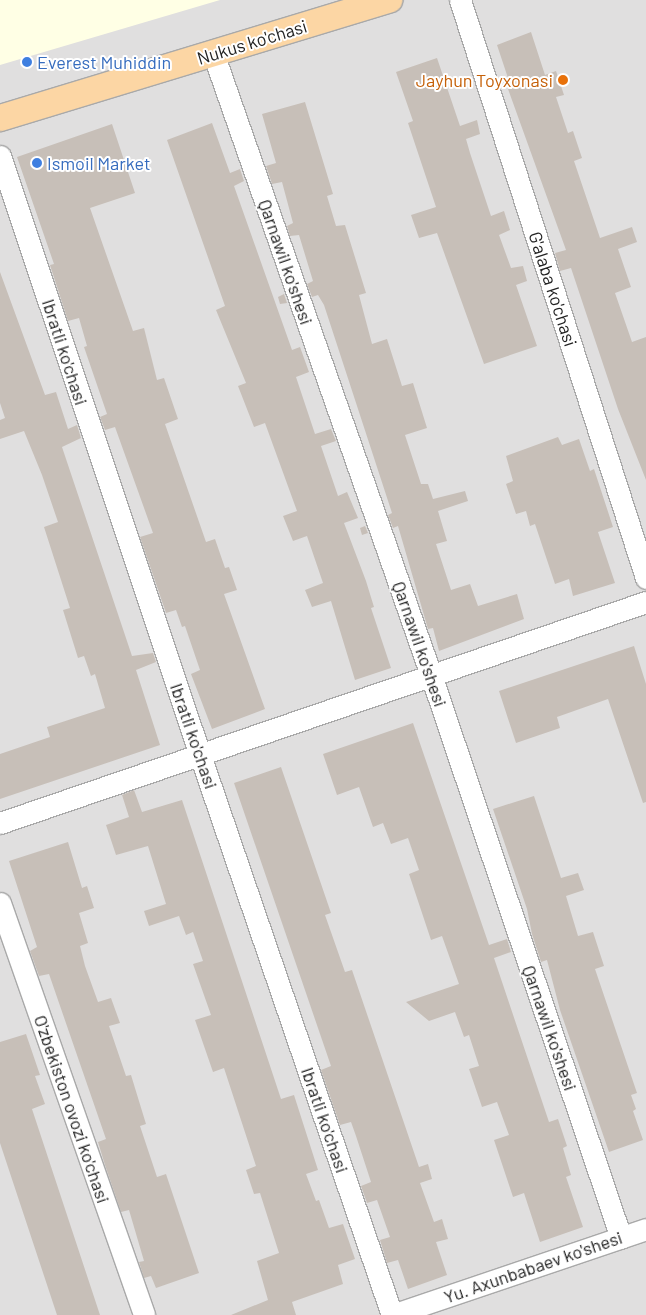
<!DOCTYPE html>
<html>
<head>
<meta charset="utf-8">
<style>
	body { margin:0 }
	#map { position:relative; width:646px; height:1315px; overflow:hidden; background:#f2efe9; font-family:Barlow,sans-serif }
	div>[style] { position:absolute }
	.residential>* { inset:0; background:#e0dfdf; transform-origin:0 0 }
	.education>* { inset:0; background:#ffffe5 }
	.building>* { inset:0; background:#c7bfb8 }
	.roads { filter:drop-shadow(1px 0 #a9a9a9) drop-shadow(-1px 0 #a9a9a9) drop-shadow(0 1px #a9a9a9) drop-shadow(0 -1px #a9a9a9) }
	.minor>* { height:21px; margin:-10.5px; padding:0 10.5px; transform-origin:10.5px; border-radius:10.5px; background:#fff }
	.major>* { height:26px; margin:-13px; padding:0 13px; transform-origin:13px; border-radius:13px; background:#fcd6a4 }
	.dots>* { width:14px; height:14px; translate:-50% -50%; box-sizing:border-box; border:2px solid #fff; border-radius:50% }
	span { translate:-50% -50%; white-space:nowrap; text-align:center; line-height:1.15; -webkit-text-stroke:4px #fff; paint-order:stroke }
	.street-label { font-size:18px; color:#222 }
	.shop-label { font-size:18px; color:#366cbe }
	.left { translate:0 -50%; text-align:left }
	.food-label { font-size:18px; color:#c56008 }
	.right { translate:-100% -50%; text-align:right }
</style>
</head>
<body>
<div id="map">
	<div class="residential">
		<div style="left:0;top:0;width:646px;height:1315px"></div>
	</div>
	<div class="education">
		<div style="clip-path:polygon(0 0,220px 0,0 65px)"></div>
	</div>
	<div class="building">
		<div style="clip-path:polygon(531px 32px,545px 75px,556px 71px,564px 95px,556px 97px,568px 133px,573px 131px,582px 158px,574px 161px,600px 238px,632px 227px,637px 242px,618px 249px,631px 287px,615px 293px,632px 342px,646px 337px,646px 480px,618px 409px,571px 268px,560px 271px,555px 253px,566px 250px,508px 89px,511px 87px,497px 45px)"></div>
		<div style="clip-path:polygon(437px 58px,460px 126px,477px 120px,480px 134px,466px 139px,470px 153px,491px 216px,504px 211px,510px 230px,499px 235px,511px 268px,523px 266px,527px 281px,516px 285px,537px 346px,484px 364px,437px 233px,419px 238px,411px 215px,436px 207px,408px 123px,413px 121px,396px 72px)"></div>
		<div style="clip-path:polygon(305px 102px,333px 194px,327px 196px,336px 226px,345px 225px,366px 293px,359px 295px,372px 344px,387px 339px,402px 386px,413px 383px,427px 428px,405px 435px,421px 484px,428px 484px,433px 499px,465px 491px,468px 501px,438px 511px,447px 541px,436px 544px,451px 590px,470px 584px,478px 606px,517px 594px,524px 619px,439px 651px,433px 628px,428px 629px,398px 526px,393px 528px,388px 515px,392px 513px,324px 305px,318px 295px,312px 297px,307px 284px,313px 281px,299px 235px,290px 236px,287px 226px,293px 223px,282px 182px,272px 184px,266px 166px,276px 163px,262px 114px)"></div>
		<div style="clip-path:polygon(212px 123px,230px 173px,240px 169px,244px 181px,234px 186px,292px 350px,300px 347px,309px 372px,296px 377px,315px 434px,331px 429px,336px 441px,321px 446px,338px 496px,347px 492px,358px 518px,344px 523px,366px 581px,374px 607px,371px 608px,391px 668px,355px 680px,331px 601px,312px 607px,305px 590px,323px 583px,307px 536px,293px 541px,283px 516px,297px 511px,265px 423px,254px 427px,238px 386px,246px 383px,216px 310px,225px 306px,167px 140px)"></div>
		<div style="clip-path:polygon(112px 124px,135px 193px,90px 208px,133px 331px,144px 328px,157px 380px,164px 378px,178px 419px,165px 424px,206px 542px,215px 539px,225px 568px,229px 567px,237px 590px,224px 594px,265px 709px,212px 729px,191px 674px,200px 670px,185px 626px,182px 627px,176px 610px,166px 613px,140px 537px,153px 533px,115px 427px,105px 430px,100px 417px,107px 414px,84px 347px,87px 346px,79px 318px,68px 321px,50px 265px,54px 264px,17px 157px)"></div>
		<div style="clip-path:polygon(0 272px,45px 395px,56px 392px,68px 429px,77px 425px,81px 438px,62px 447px,132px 656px,153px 653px,156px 662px,136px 670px,160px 745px,0 799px,0 754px,50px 737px,47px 727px,105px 708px,95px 674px,91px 676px,84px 656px,78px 658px,63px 610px,70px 608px,44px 527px,58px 522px,42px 475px,24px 431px,0 439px,0 420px,5px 418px,0 403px)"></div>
		<div style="clip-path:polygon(284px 294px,287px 303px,280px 304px,278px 297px)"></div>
		<div style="clip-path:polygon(558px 437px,562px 445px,579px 439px,590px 471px,594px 469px,613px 527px,598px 532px,615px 583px,573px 596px,569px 579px,555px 584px,535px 524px,530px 526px,526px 511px,516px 514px,506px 484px,513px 481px,506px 456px)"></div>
		<div style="clip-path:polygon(365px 526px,368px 533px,362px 535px,360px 528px)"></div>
		<div style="clip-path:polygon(634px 646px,646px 684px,646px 802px,643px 803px,608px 699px,557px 717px,560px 728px,516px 743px,499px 691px)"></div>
		<div style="clip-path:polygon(413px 723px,489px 945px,507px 939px,511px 952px,494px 958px,549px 1122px,558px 1119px,567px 1146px,563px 1148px,571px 1175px,566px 1177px,583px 1227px,540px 1242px,524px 1193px,513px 1197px,494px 1140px,509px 1135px,497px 1102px,482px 1107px,469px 1069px,479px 1066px,469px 1035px,464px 1037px,455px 1012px,429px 1021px,406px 1002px,459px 984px,442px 936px,431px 940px,409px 874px,419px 870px,408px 838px,391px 844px,383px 823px,373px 827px,359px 787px,337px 795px,323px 754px)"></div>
		<div style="clip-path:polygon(281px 767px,331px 913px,325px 915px,345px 972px,352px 970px,419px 1167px,428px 1164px,432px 1179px,420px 1183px,434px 1222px,442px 1219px,448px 1239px,436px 1242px,447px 1275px,408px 1289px,398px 1260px,387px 1263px,380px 1240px,390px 1237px,377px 1200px,367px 1203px,361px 1186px,371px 1182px,356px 1136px,351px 1122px,340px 1125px,321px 1070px,331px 1066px,234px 783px)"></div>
		<div style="clip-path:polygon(134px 790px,142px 812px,182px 800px,281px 1099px,294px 1095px,318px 1170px,306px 1174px,316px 1201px,319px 1200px,329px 1228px,343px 1224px,355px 1259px,338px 1265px,343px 1284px,292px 1302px,296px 1315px,231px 1315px,268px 1300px,257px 1261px,279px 1253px,260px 1193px,254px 1194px,246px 1170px,256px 1166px,224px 1068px,213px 1072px,195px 1020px,211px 1015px,193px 964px,203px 961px,193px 932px,186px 935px,179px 916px,149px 926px,144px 911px,166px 904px,148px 846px,116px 855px,106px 825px,129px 817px,122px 795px)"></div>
		<div style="clip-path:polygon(534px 796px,561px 878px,578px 873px,584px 890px,566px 896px,578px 936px,593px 932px,604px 966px,595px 969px,637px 1093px,631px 1095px,636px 1109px,633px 1111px,643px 1140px,609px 1152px,560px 1010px,547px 960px,541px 962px,532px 934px,527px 909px,493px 809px)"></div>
		<div style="clip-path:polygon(68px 842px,82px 888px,87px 886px,94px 908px,79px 913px,88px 943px,80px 946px,85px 966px,98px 1002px,111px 998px,120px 1023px,109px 1026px,126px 1076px,131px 1075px,146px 1124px,140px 1126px,157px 1177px,166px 1174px,199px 1273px,156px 1288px,151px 1276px,144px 1278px,139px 1262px,144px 1261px,129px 1210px,121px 1212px,105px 1165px,98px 1142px,106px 1139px,49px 974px,39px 976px,30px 951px,37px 947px,9px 861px)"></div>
		<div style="clip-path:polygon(26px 1034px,40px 1075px,35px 1076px,45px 1104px,32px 1109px,100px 1315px,57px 1315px,0 1143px,0 1042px)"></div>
	</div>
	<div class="roads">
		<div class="minor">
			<div style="left:460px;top:0;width:607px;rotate:72.16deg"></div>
			<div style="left:213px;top:53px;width:659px;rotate:70.69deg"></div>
			<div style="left:431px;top:675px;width:594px;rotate:71.35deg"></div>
			<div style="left:0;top:156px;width:632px;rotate:71.54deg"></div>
			<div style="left:200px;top:755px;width:592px;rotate:71.08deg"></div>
			<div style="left:0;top:823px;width:683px;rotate:-18.89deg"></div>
			<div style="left:0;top:903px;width:436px;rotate:70.7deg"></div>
			<div style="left:392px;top:1315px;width:268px;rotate:-18.7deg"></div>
		</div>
		<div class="major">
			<div style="left:0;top:118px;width:407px;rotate:-16.9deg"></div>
		</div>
	</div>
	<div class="dots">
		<div style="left:27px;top:62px;background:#3f7fe0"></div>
		<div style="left:563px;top:80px;background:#e8710a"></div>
		<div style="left:37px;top:163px;background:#3f7fe0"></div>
	</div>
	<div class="street-label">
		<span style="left:252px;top:42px;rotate:-17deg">Nukus ko'chasi</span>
		<span style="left:286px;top:262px;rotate:71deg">Qarnawil ko'shesi</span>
		<span style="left:553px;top:289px;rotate:72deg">G'alaba ko'chasi</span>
		<span style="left:65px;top:352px;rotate:72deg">Ibratli ko'chasi</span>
		<span style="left:420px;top:644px;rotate:71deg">Qarnawil ko'shesi</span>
		<span style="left:194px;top:736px;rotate:71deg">Ibratli ko'chasi</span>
		<span style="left:550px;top:1028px;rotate:71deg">Qarnawil ko'shesi</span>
		<span style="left:72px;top:1109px;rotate:71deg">O'zbekiston ovozi ko'chasi</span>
		<span style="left:325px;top:1120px;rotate:71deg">Ibratli ko'chasi</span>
		<span style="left:533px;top:1267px;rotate:-19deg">Yu. Axunbabaev ko'shesi</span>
	</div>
	<div class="shop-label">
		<span class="left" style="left:37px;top:62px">Everest Muhiddin</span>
		<span class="left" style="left:47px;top:163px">Ismoil Market</span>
	</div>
	<div class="food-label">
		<span class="right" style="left:553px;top:80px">Jayhun Toyxonasi</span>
	</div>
</div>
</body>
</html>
